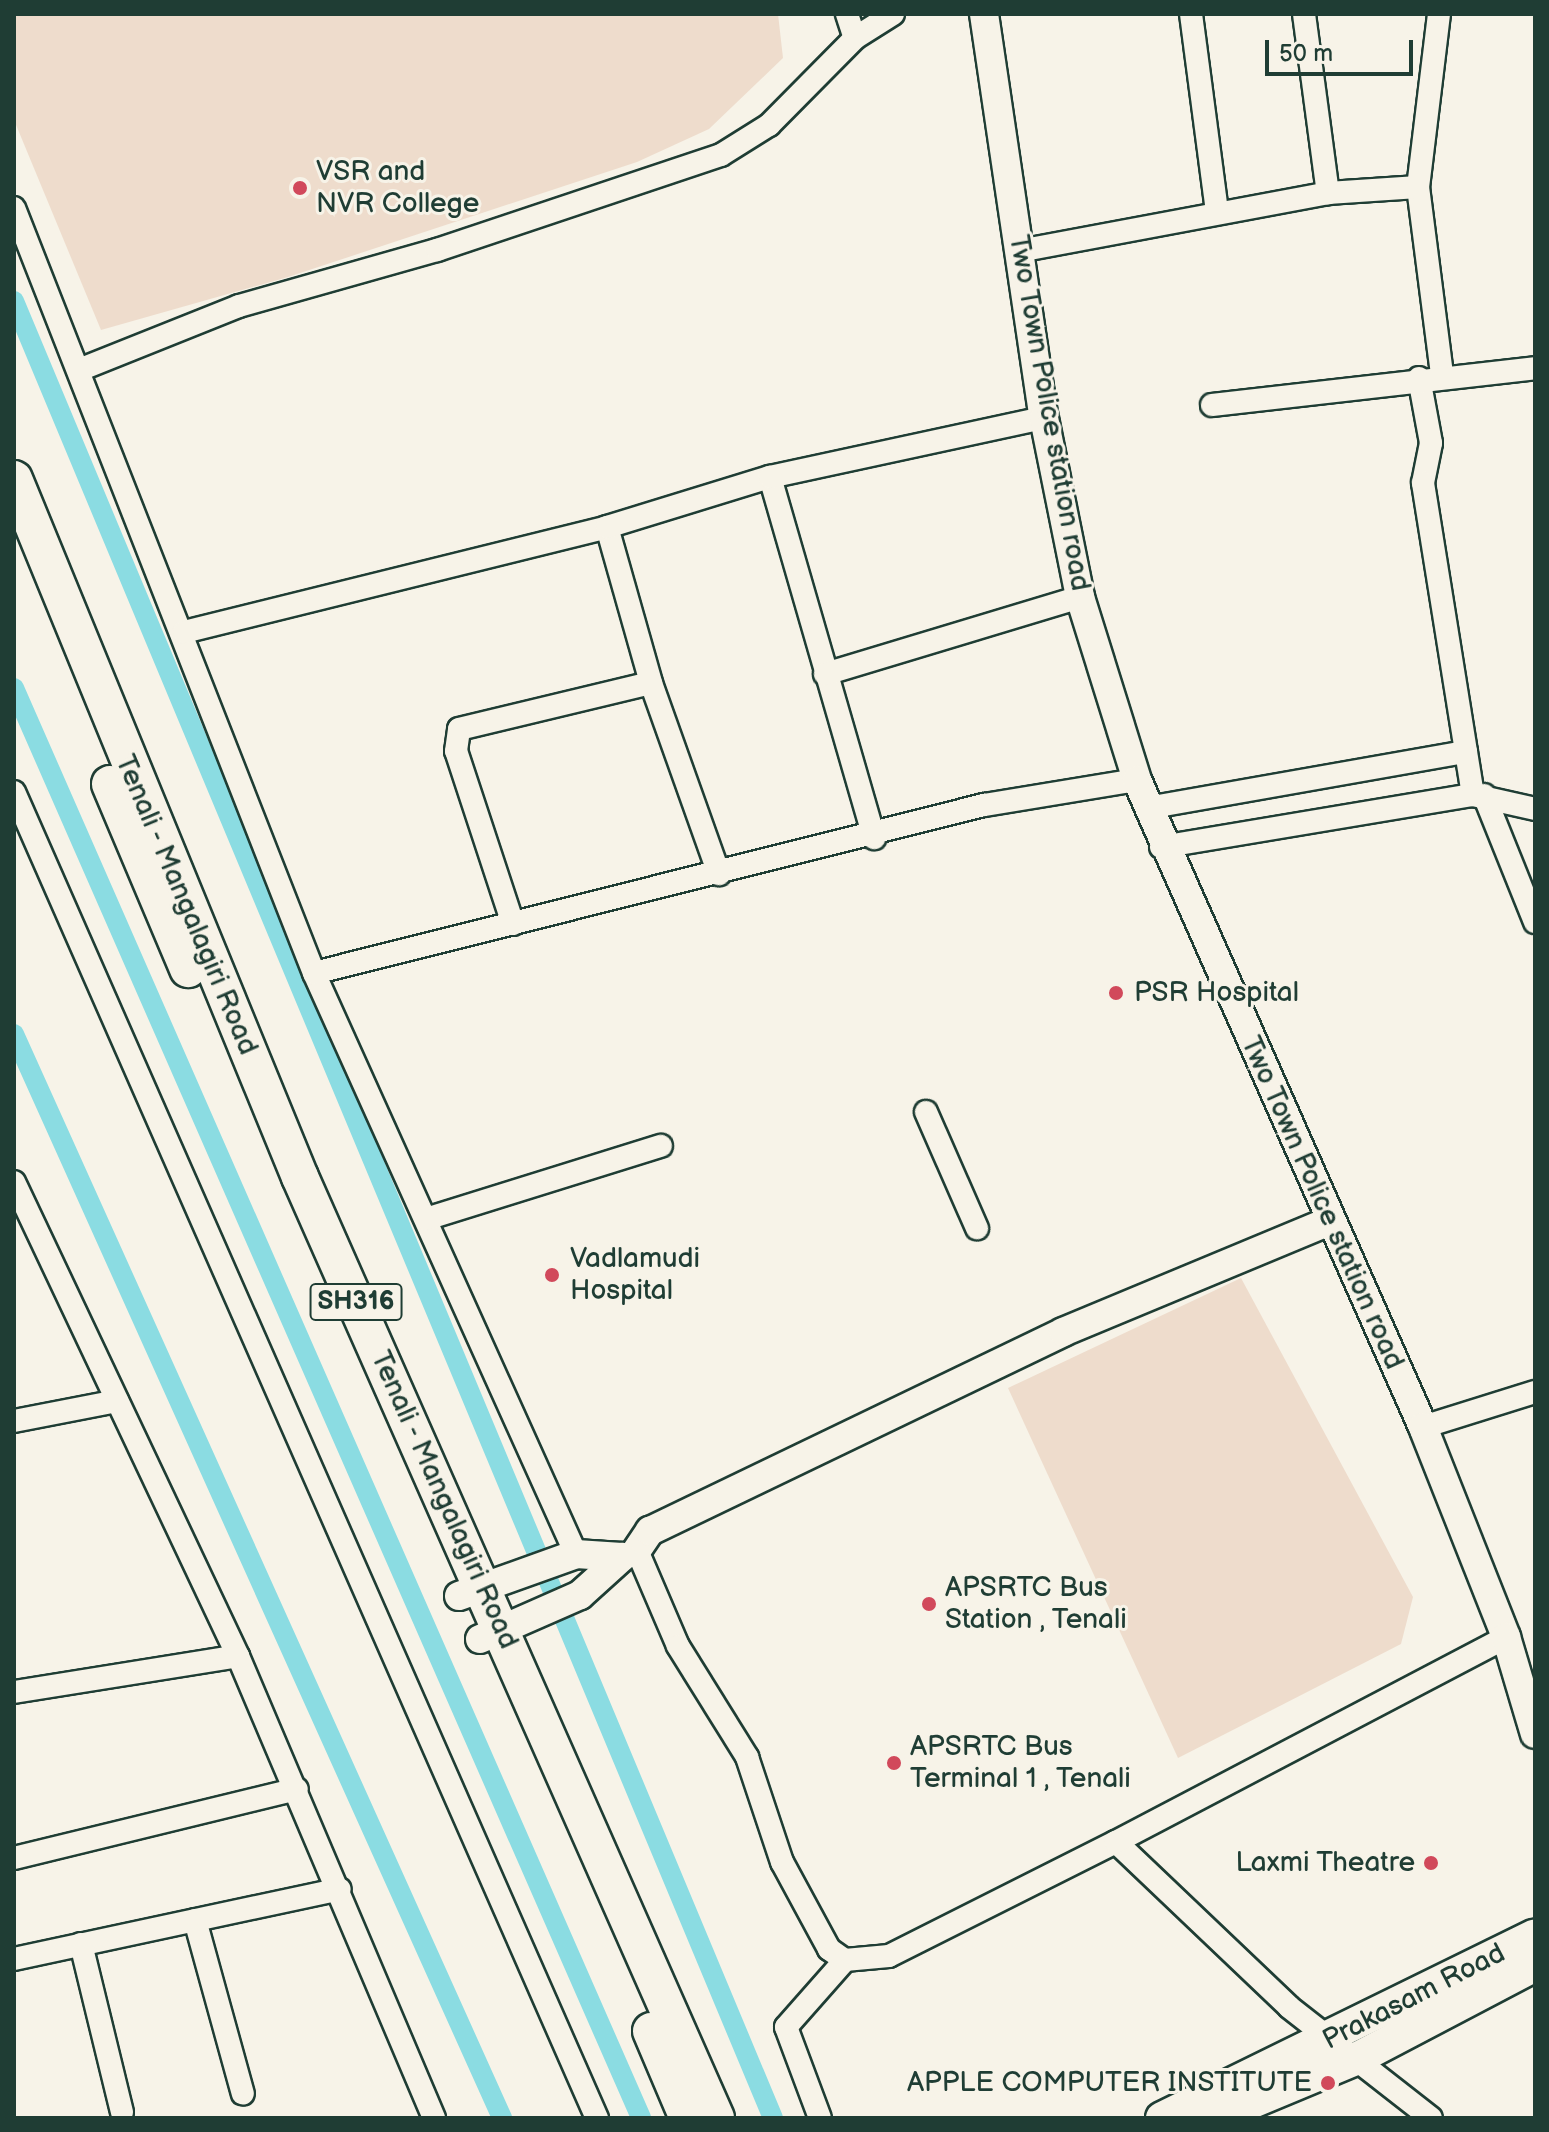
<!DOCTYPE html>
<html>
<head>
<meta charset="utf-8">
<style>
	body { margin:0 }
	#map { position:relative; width:1549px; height:2132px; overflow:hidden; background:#f7f3e8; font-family:"Balsamiq Sans",sans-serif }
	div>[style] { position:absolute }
	.built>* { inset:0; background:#eedccc }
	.canal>* { height:20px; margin:-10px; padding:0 10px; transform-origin:10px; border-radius:10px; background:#8bdce2 }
	.roads { filter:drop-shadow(2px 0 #1f3d34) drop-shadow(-2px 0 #1f3d34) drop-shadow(0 2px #1f3d34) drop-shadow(0 -2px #1f3d34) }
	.minor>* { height:22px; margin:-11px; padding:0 11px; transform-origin:11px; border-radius:11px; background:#f7f3e8 }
	.tertiary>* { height:28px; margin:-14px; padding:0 14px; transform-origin:14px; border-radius:14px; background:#f7f3e8 }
	.secondary>* { height:32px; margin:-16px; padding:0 16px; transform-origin:16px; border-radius:16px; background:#f7f3e8 }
	.primary>* { height:36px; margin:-18px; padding:0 18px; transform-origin:18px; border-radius:18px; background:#f7f3e8 }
	.dots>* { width:22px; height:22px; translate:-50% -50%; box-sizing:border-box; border:4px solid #f7f3e8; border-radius:50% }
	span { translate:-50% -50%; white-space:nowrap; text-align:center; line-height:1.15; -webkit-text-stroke:6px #f7f3e8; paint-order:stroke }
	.shield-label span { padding:2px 6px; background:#f7f3e8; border:2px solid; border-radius:6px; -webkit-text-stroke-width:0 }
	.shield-label { font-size:26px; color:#1f3d34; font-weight:700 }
	.poi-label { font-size:28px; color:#1f3d34 }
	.left { translate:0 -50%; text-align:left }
	.right { translate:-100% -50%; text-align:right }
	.street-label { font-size:28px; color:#1f3d34 }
	.frame { position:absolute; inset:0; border:16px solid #1f3d34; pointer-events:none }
	.scale { position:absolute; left:1265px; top:40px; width:148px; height:36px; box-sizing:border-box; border:4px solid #1f3d34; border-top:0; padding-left:10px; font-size:24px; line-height:28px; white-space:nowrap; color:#1f3d34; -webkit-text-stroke:6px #f7f3e8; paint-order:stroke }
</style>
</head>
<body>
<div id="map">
	<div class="built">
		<div style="clip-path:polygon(14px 14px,778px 14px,783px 58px,709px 129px,637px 162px,288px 277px,101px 330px,14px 120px)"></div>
		<div style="clip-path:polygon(1241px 1278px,1413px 1597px,1401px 1644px,1178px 1758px,1008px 1388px)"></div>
	</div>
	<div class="canal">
		<div style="left:14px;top:301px;width:1969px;rotate:67.33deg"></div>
		<div style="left:14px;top:688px;width:1561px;rotate:66.32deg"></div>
		<div style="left:14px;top:1034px;width:1189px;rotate:65.76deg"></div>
	</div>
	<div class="roads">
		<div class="minor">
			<div style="left:847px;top:14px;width:25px;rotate:72deg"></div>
			<div style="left:1191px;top:14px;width:200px;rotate:82.5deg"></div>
			<div style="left:1304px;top:14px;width:181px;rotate:82.4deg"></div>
			<div style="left:1439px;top:14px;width:174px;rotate:96.9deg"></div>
			<div style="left:1418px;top:187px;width:190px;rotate:82.7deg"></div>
			<div style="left:14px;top:208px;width:822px;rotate:68.59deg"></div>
			<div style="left:314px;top:973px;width:637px;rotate:65.73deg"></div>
			<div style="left:1019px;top:251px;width:314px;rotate:-10.6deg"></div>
			<div style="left:1328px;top:193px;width:90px;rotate:-3.8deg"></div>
			<div style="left:79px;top:370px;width:172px;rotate:-21.8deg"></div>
			<div style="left:239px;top:306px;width:206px;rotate:-15.8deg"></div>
			<div style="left:437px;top:250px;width:299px;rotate:-18.5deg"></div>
			<div style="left:721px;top:155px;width:57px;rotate:-32deg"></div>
			<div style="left:769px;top:125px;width:122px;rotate:-45.3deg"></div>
			<div style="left:855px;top:38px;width:45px;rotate:-32.3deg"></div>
			<div style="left:1419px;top:378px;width:66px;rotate:79.5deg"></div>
			<div style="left:1431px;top:443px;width:41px;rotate:101.3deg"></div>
			<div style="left:1423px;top:483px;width:316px;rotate:80.9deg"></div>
			<div style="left:1212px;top:405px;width:325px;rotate:-6.5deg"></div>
			<div style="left:770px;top:477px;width:376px;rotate:73.9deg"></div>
			<div style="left:607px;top:527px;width:162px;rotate:74.2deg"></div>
			<div style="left:651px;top:683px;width:203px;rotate:70.4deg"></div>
			<div style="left:184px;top:632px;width:436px;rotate:-13.9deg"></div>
			<div style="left:607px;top:527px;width:170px;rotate:-17.1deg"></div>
			<div style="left:770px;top:477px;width:280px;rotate:-12.2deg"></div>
			<div style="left:825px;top:674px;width:266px;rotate:-16.8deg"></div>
			<div style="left:14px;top:792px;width:1449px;rotate:66.27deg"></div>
			<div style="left:1484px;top:795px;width:137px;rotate:68.1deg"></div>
			<div style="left:1147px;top:808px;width:324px;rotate:-10deg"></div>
			<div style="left:1161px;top:847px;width:316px;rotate:-9.5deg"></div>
			<div style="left:1473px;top:795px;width:64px;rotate:12.7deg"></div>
			<div style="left:513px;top:924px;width:182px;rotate:-108.2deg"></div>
			<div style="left:456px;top:751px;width:22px;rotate:-82deg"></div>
			<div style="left:459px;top:729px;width:197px;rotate:-13.5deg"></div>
			<div style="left:314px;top:973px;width:691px;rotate:-14.08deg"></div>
			<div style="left:984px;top:805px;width:155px;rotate:-9.3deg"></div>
			<div style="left:926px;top:1112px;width:127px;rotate:66.3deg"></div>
			<div style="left:14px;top:1182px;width:524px;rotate:64.71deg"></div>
			<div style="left:238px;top:1656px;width:502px;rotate:67.01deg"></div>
			<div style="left:426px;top:1219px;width:246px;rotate:-17.3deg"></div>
			<div style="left:14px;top:1421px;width:105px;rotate:-11deg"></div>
			<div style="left:1423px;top:1427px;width:117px;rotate:-17.4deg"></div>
			<div style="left:622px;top:1557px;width:17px;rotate:-7deg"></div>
			<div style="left:639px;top:1555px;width:99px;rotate:66.8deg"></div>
			<div style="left:678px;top:1646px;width:131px;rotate:58.1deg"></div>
			<div style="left:747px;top:1757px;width:111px;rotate:71.6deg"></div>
			<div style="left:782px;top:1862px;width:99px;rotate:61.6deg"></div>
			<div style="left:829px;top:1949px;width:19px;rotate:35deg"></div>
			<div style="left:845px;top:1960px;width:44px;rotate:-5.2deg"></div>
			<div style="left:889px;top:1956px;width:254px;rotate:-26.7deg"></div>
			<div style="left:1116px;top:1842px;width:239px;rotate:43.6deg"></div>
			<div style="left:1289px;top:2007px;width:180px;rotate:38deg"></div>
			<div style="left:14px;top:1692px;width:227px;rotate:-9.1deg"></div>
			<div style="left:1116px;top:1842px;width:441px;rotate:-27.7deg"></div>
			<div style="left:14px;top:1858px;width:291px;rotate:-13.7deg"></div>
			<div style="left:195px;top:1920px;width:180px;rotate:74.6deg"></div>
			<div style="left:81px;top:1944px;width:173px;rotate:76.3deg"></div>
			<div style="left:14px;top:1959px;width:333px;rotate:-12.1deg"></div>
			<div style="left:820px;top:2118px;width:97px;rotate:-110.5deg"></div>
			<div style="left:786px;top:2027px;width:89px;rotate:-48.6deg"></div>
		</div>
		<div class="tertiary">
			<div style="left:984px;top:14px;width:408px;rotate:81.6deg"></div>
			<div style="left:1044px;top:418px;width:183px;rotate:78.6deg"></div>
			<div style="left:1080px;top:597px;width:192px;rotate:72.7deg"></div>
			<div style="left:1137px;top:780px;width:707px;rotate:66.15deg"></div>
			<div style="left:1423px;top:1427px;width:226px;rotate:68.4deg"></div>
			<div style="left:1506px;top:1637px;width:101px;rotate:73.4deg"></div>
			<div style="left:635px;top:1553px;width:27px;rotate:-56deg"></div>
			<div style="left:650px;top:1531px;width:458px;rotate:-25.7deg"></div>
			<div style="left:1063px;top:1332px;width:289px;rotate:-22.6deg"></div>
			<div style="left:459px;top:1596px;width:124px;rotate:-19.7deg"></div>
			<div style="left:576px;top:1554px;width:46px;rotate:3.7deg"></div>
			<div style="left:480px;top:1639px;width:109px;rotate:-23.7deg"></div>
			<div style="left:580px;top:1595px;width:57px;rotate:-42.1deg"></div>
		</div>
		<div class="secondary">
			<div style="left:1162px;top:2118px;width:415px;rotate:-26.1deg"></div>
			<div style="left:1214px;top:2118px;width:156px;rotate:-22.6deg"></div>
			<div style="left:1358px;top:2058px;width:200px;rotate:-27.7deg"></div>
		</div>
		<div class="primary">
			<div style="left:14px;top:479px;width:754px;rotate:67.72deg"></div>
			<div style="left:300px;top:1177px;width:1029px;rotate:66.15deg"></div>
			<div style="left:110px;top:784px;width:201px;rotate:67.1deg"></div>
			<div style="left:651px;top:2031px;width:95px;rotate:67deg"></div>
		</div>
	</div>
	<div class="dots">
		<div style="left:300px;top:188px;background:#d1495b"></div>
		<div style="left:1116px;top:993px;background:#d1495b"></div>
		<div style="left:552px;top:1275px;background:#d1495b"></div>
		<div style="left:929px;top:1604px;background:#d1495b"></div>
		<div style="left:894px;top:1763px;background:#d1495b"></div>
		<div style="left:1431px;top:1863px;background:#d1495b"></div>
		<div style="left:1328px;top:2083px;background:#d1495b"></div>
	</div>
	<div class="shield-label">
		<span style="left:356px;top:1302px">SH316</span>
	</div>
	<div class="poi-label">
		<span class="left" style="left:316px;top:188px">VSR and<br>NVR College</span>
		<span class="left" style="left:1134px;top:993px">PSR Hospital</span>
		<span class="left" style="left:570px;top:1275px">Vadlamudi<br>Hospital</span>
		<span class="left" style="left:945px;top:1604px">APSRTC Bus<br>Station , Tenali</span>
		<span class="left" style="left:910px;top:1763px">APSRTC Bus<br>Terminal 1 , Tenali</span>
		<span class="right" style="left:1415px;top:1863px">Laxmi Theatre</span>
		<span class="right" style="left:1312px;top:2083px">APPLE COMPUTER INSTITUTE</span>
	</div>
	<div class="street-label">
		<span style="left:1049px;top:413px;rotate:80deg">Two Town Police station road</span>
		<span style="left:186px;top:905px;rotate:67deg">Tenali - Mangalagiri Road</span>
		<span style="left:1322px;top:1203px;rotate:66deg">Two Town Police station road</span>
		<span style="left:444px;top:1500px;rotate:66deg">Tenali - Mangalagiri Road</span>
		<span style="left:1414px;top:1997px;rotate:-27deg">Prakasam Road</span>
	</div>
	<div class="frame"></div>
	<div class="scale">50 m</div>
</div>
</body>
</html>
